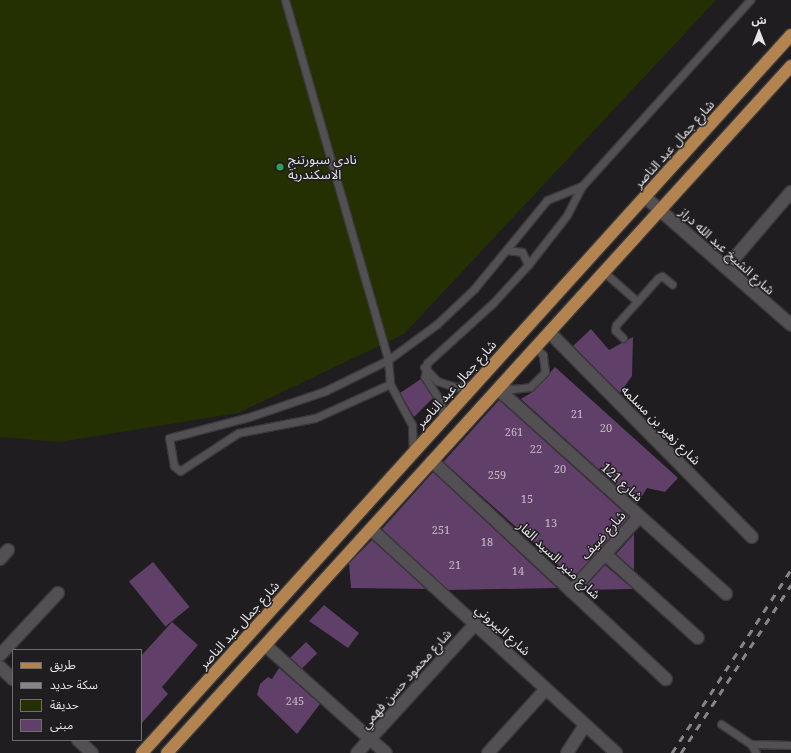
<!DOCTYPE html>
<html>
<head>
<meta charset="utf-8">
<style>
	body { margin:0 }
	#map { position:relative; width:791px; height:753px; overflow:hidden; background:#1f1d20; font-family:"Noto Serif","Noto Sans Arabic",serif }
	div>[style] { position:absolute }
	.green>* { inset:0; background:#253002 }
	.building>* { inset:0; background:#603f68; transform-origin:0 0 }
	.roads { filter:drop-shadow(1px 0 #3a393b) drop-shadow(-1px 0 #3a393b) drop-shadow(0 1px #3a393b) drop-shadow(0 -1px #3a393b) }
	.lane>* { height:7px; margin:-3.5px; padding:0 3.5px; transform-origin:3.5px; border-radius:3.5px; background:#535053 }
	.street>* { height:12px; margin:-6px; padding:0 6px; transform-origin:6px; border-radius:6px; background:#535053 }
	.primary>* { height:12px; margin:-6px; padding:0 6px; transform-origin:6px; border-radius:6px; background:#b48450 }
	.rail>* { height:3px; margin-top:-1.5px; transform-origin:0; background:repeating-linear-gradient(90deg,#878587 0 7px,transparent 0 14px) }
	.dots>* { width:11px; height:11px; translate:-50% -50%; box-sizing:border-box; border:2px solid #1f1d20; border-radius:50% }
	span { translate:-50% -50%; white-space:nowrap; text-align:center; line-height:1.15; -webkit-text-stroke:3px #1f1d20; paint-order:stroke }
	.number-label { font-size:11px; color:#c5bcc7 }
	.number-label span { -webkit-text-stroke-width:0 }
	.street-label { font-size:13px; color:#e7e5e7 }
	.poi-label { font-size:13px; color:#e7e5e7 }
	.left { translate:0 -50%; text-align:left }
	.legend { position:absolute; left:12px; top:649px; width:130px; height:92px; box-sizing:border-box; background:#1f1d20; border:1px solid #6f6d70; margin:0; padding:5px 7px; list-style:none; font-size:12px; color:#e7e5e7 }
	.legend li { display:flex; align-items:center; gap:8px; height:20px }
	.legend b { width:20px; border:1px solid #6f6d70 }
	.north { position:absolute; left:739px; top:12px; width:40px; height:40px; -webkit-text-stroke:3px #1f1d20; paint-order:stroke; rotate:0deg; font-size:11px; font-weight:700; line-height:16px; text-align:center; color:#e7e5e7 }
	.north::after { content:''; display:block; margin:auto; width:14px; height:18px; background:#e7e5e7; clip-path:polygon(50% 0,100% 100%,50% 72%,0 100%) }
</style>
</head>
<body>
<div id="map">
	<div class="green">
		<div style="clip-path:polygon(0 0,716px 0,404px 334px,238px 413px,60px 442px,0 437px)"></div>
	</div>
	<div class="building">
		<div style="clip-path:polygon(591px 329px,609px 350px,633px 337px,632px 376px,620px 393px,573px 346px)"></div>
		<div style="clip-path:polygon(555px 367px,678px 478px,665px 492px,647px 488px,637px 504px,521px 399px,534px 391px)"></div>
		<div style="clip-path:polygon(421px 379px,433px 398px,414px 417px,400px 393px)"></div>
		<div style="left:499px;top:400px;width:175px;height:83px;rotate:42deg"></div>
		<div style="clip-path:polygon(433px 472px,557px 588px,448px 590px,382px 529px)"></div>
		<div style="clip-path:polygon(634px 534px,634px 570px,616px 554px)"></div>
		<div style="clip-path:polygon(372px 540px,426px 589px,351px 588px,349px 563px)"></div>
		<div style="left:153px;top:562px;width:58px;height:31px;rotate:51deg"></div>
		<div style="clip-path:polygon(605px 565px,633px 589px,582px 590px)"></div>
		<div style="clip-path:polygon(324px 605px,359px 633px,348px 648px,309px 621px)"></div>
		<div style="clip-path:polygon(172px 622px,198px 645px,162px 687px,168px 694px,141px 724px,141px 656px)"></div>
		<div style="left:306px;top:642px;width:16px;height:22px;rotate:45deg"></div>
		<div style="clip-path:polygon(279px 668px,320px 704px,297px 734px,257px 695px,260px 684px,268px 677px,272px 679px)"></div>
	</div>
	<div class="roads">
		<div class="lane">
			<div style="left:285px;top:0;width:374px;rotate:74deg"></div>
			<div style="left:388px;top:360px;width:24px;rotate:85deg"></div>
			<div style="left:390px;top:384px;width:47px;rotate:61.8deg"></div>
			<div style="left:412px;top:425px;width:27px;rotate:88deg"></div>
			<div style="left:507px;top:250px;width:15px;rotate:8deg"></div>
			<div style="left:522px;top:252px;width:14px;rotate:65deg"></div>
			<div style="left:605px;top:273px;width:43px;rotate:41.2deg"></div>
			<div style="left:623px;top:338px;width:11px;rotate:-135deg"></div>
			<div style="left:615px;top:330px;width:5px;rotate:-79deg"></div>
			<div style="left:616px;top:325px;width:63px;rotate:-48.2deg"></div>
			<div style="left:658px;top:278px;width:4px;rotate:-27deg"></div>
			<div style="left:662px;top:276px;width:13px;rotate:39deg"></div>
			<div style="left:424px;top:367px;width:19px;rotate:47deg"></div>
			<div style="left:437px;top:381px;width:20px;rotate:18deg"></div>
			<div style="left:456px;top:387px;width:18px;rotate:-6deg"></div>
			<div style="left:390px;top:384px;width:82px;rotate:155.6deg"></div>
			<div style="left:315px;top:418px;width:78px;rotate:169deg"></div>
			<div style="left:238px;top:433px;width:69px;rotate:146.8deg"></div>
			<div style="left:180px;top:471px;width:8px;rotate:-140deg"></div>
			<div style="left:174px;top:466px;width:28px;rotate:-100deg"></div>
			<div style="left:169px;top:438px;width:83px;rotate:-14.7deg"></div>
			<div style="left:249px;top:417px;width:80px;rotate:-18.9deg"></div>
			<div style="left:325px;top:391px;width:70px;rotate:-26.2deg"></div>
			<div style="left:388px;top:360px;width:61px;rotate:-36.3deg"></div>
			<div style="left:437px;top:324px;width:51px;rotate:-43.4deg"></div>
			<div style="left:474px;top:289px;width:115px;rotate:-50.6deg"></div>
			<div style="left:547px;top:200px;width:38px;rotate:-22deg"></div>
			<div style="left:502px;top:386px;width:10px;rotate:17deg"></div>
			<div style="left:512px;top:389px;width:18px;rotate:-6deg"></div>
			<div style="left:530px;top:387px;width:21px;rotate:-45deg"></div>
			<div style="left:545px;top:372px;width:17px;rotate:-97deg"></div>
			<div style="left:543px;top:355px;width:8px;rotate:-135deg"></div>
			<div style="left:443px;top:420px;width:18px;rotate:-96deg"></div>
			<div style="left:441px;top:402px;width:30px;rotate:-123deg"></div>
			<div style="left:425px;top:377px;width:14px;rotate:-82deg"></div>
			<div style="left:427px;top:363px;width:89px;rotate:-42.3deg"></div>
			<div style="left:493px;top:303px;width:52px;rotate:-47.4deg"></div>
			<div style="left:528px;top:265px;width:63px;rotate:-52deg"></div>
			<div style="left:567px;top:215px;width:33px;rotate:-63deg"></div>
			<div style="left:582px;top:186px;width:251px;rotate:-47.9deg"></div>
			<div style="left:721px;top:724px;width:36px;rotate:34deg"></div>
			<div style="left:751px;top:744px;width:10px;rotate:61deg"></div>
			<div style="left:751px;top:744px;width:40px;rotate:1.4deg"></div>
		</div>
		<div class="street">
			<div style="left:645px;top:197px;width:194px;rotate:41.2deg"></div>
			<div style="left:726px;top:268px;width:100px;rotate:-49.5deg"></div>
			<div style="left:550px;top:333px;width:287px;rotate:45.3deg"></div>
			<div style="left:499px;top:390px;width:305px;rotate:41.9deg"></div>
			<div style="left:432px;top:461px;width:320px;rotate:43deg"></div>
			<div style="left:371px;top:529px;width:332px;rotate:42.4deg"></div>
			<div style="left:605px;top:554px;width:125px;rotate:42.1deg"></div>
			<div style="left:0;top:559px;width:12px;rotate:-48deg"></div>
			<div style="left:571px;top:591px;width:100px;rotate:-47.4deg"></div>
			<div style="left:265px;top:645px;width:162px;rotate:41.8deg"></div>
			<div style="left:0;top:655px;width:85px;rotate:-46.9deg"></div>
			<div style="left:0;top:667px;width:18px;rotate:43deg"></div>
			<div style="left:78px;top:740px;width:19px;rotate:43deg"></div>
			<div style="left:357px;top:753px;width:175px;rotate:-47.5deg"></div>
			<div style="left:488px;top:753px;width:86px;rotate:-47.8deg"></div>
			<div style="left:567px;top:753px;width:33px;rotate:-57deg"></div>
		</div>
		<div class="primary">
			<div style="left:142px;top:753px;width:968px;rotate:-47.89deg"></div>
			<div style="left:167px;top:753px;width:928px;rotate:-47.75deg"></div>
		</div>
	</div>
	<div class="rail">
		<div style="left:672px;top:753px;width:218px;rotate:-57deg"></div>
		<div style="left:681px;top:753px;width:201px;rotate:-56.8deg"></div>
	</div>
	<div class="dots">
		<div style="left:280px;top:167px;background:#2e9e5b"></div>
	</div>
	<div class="number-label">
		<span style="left:577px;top:414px">21</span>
		<span style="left:606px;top:428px">20</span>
		<span style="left:514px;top:432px">261</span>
		<span style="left:536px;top:449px">22</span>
		<span style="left:560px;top:469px">20</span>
		<span style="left:497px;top:475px">259</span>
		<span style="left:527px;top:499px">15</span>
		<span style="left:551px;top:523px">13</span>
		<span style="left:441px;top:530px">251</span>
		<span style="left:487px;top:542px">18</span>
		<span style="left:455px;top:565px">21</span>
		<span style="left:518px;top:571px">14</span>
		<span style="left:295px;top:701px">245</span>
	</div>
	<div class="street-label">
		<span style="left:674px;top:144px;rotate:-48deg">شارع جمال عبد الناصر</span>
		<span style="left:727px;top:251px;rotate:42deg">شارع الشيخ عبد الله دراز</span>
		<span style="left:456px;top:384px;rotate:-48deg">شارع جمال عبد الناصر</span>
		<span style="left:661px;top:425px;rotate:45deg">شارع زهير بن مسلمه</span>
		<span style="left:622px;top:482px;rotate:42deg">شارع 121</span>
		<span style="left:603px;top:535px;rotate:-48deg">شارع ضيف</span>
		<span style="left:559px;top:560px;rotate:43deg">شارع منير السيد الفار</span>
		<span style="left:239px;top:625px;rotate:-48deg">شارع جمال عبد الناصر</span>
		<span style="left:503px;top:630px;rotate:42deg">شارع البيروني</span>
		<span style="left:406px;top:679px;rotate:-48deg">شارع محمود حسن فهمي</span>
	</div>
	<div class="poi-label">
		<span class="left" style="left:288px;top:167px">نادي سبورتنج<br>الاسكندرية</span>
	</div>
	<ul class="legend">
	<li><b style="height:5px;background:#b48450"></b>طريق</li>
	<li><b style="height:5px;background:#878587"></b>سكة حديد</li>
	<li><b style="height:11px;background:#253002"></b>حديقة</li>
	<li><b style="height:11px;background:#603f68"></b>مبنى</li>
	</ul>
	<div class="north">ش</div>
</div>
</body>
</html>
